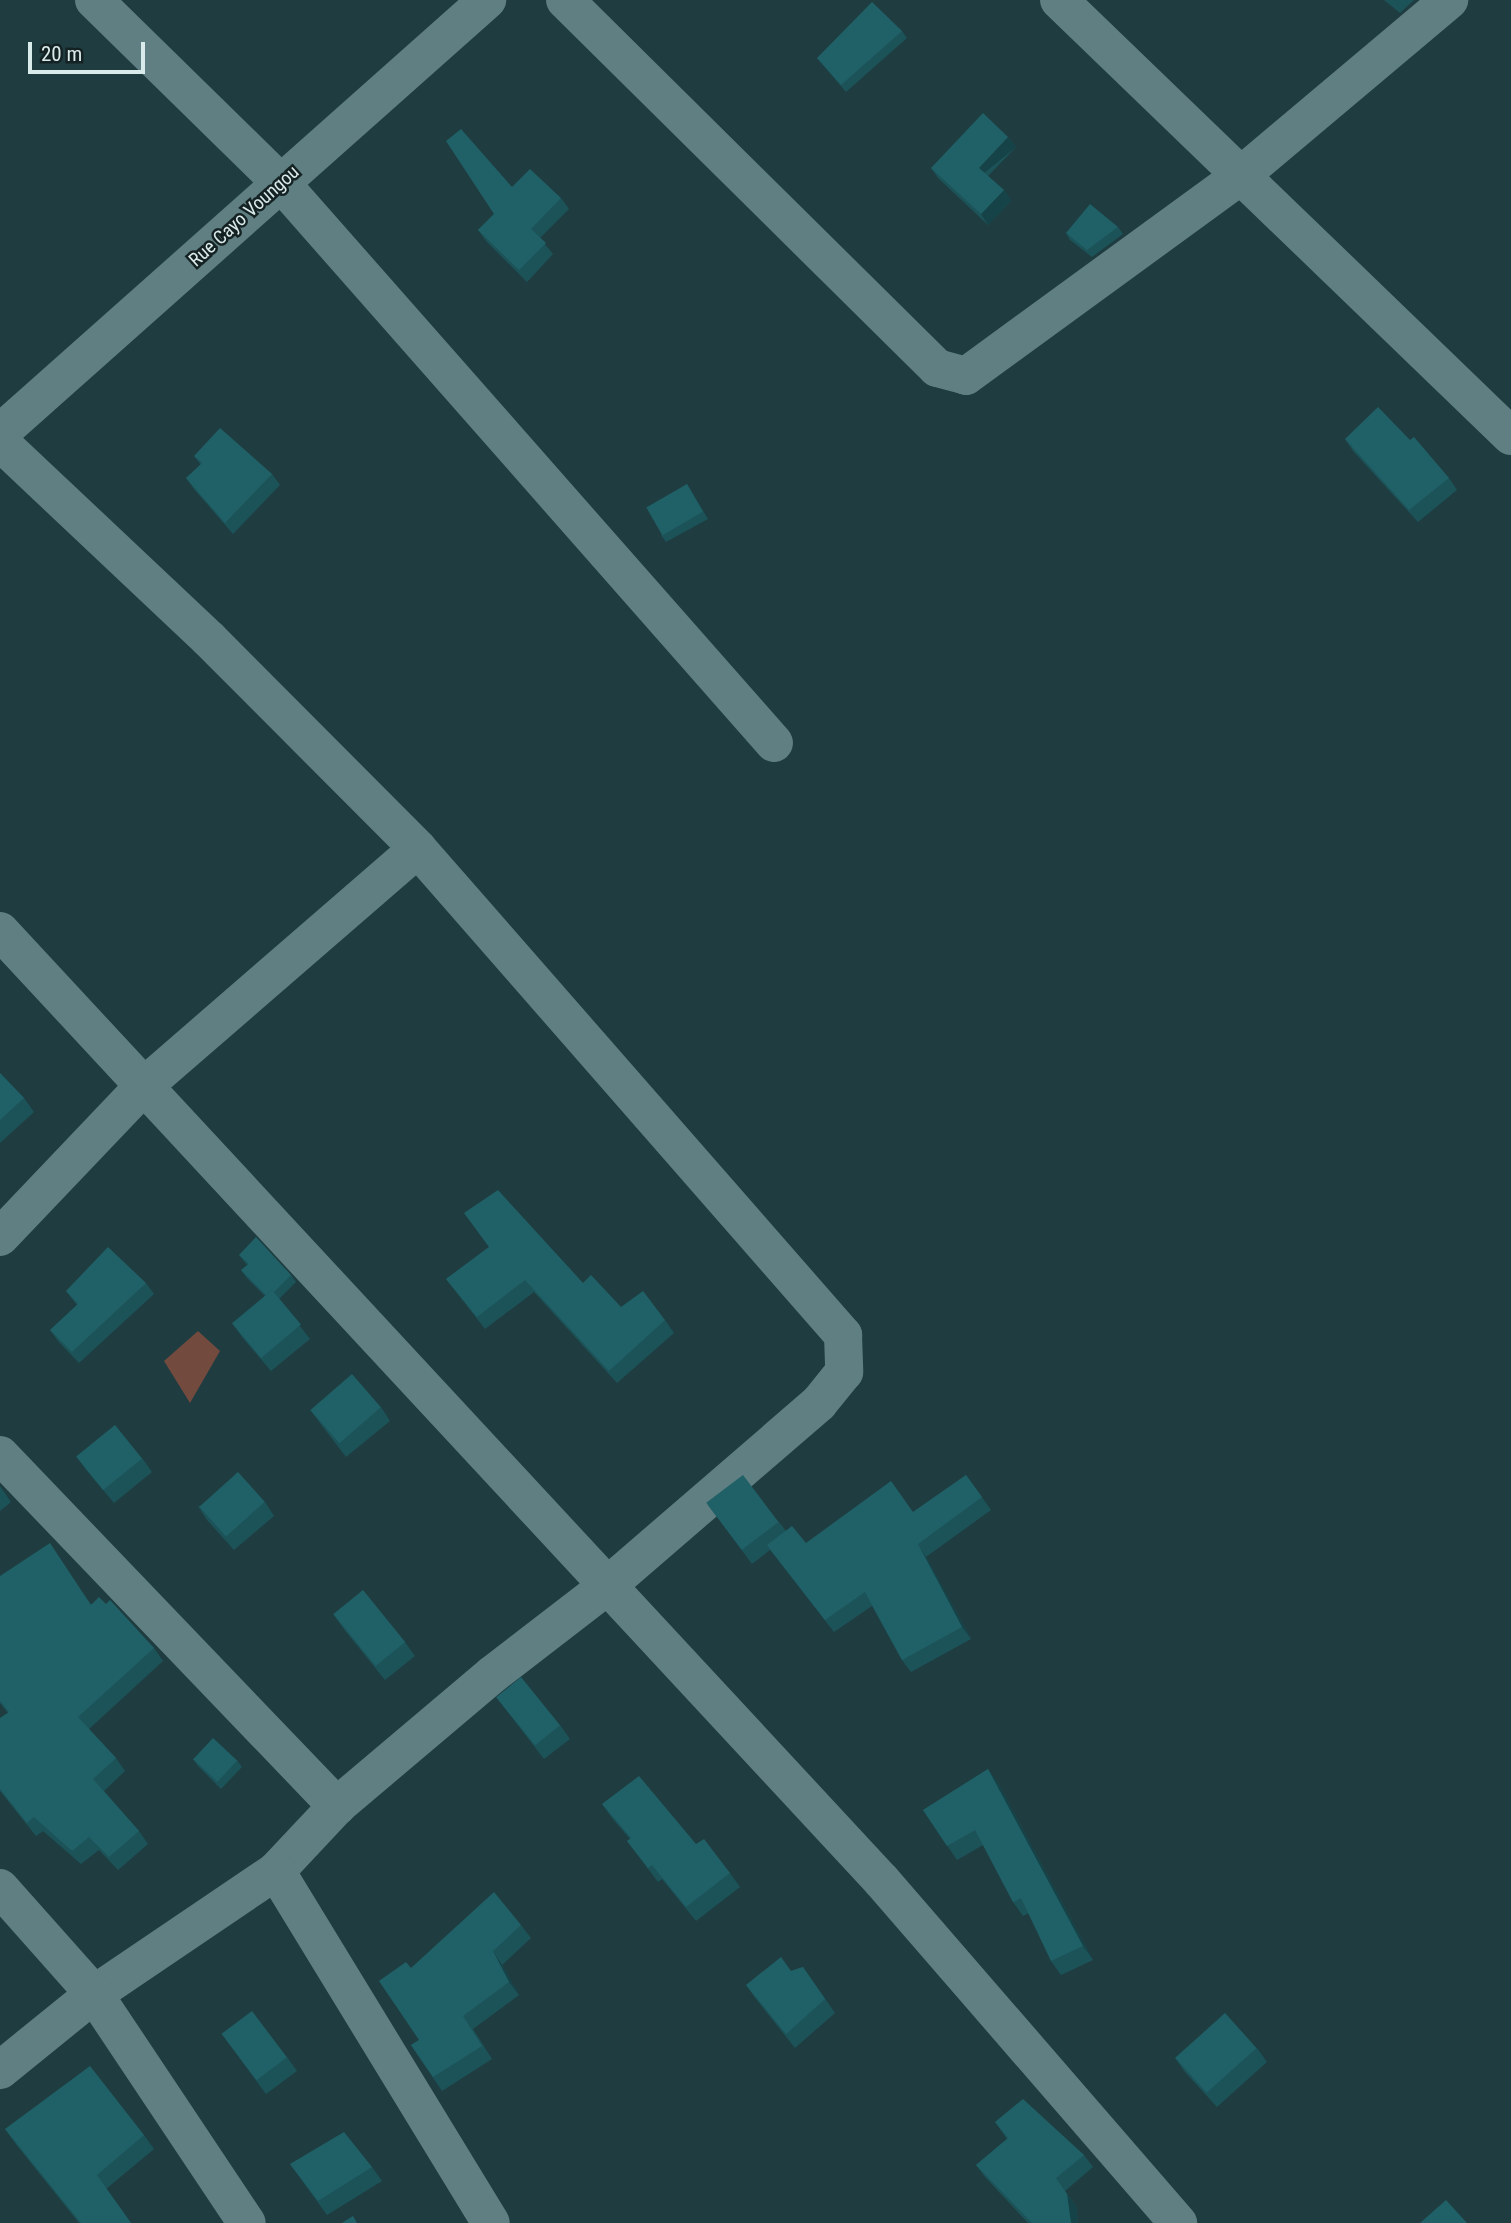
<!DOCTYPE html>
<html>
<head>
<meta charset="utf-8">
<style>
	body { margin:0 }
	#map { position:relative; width:1511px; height:2223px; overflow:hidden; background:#1f3d40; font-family:"Roboto Condensed",sans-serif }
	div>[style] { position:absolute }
	.green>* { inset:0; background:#734a3e }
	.street>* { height:38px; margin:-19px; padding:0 19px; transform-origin:19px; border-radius:19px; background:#5f7f82 }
	.wall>* { inset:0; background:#1c5359 }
	.shaded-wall>* { inset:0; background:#164348; transform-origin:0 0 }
	.building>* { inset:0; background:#206067; transform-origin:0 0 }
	span { translate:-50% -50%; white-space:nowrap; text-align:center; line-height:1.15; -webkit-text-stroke:5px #152223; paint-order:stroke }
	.street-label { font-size:19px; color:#daebec }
	.scale { position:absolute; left:28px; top:42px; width:117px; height:32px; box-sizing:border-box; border:4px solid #daebec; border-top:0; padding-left:9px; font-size:21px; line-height:24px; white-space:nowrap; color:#daebec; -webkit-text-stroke:5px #152223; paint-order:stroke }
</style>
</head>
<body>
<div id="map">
	<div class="green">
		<div style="clip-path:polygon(198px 1331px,220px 1351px,190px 1403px,164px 1361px)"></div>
	</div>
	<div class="street">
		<div style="left:94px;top:0;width:262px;rotate:44.4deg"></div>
		<div style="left:281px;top:183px;width:746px;rotate:48.64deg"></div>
		<div style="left:565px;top:0;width:523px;rotate:44.69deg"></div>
		<div style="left:937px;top:368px;width:30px;rotate:15deg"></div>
		<div style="left:966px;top:376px;width:338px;rotate:-36.1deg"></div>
		<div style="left:1239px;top:177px;width:275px;rotate:-40.1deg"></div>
		<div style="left:1059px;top:0;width:628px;rotate:43.97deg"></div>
		<div style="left:0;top:433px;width:652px;rotate:-41.64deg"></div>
		<div style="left:0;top:442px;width:287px;rotate:43.3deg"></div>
		<div style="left:209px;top:639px;width:296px;rotate:45.1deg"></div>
		<div style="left:418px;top:849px;width:646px;rotate:48.83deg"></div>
		<div style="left:843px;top:1335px;width:37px;rotate:88deg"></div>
		<div style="left:844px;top:1372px;width:40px;rotate:129deg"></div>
		<div style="left:819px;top:1403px;width:281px;rotate:139.2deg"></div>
		<div style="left:606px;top:1587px;width:143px;rotate:142.4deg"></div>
		<div style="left:493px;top:1674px;width:204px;rotate:139.8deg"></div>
		<div style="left:337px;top:1806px;width:89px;rotate:133.2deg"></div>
		<div style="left:276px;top:1871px;width:220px;rotate:145.9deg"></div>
		<div style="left:94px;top:1994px;width:121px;rotate:141deg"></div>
		<div style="left:0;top:931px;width:1295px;rotate:47.13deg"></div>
		<div style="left:881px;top:1880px;width:454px;rotate:49.1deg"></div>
		<div style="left:0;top:1237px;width:209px;rotate:-46.4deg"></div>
		<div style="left:144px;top:1086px;width:362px;rotate:-40.9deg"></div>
		<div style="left:0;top:1455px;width:487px;rotate:46.2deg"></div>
		<div style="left:276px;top:1871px;width:412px;rotate:58.6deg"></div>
		<div style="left:0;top:1888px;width:142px;rotate:48.4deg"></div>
		<div style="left:94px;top:1994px;width:275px;rotate:56.3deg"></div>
	</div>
	<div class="wall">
		<div style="clip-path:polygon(1384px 0,1414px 0,1400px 13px)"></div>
		<div style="clip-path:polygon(902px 31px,907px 38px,846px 92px,817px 58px)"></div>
		<div style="clip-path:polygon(1008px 137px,1016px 147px,988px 176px,1004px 190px,1011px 201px,988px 225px,938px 178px,931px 168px)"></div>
		<div style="clip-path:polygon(512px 187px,561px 198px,569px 209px,540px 238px,553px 254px,527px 282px,486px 241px,478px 230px,494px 214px)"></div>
		<div style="clip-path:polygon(1118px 227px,1123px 234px,1092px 257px,1070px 240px,1066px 233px)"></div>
		<div style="clip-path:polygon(1345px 439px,1449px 478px,1457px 490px,1418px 522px,1353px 451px)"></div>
		<div style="clip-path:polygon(194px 456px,272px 474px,280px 485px,233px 534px,194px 489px,186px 478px,201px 465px)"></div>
		<div style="clip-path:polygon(687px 484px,708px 519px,666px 542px,661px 535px)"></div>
		<div style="clip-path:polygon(0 1073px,24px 1098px,34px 1112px,0 1143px)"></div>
		<div style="clip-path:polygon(489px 1247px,583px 1283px,621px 1307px,665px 1320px,674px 1333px,617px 1383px,534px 1292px,485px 1329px,446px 1279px)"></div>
		<div style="clip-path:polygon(239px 1255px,291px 1275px,296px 1282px,279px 1299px,310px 1339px,271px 1371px,242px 1337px,232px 1323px,265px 1296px,246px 1277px,241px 1270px,247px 1265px)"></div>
		<div style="clip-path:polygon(146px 1283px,154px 1294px,79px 1363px,58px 1341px,50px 1330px,77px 1305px,66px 1291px)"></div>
		<div style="clip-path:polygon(381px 1407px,390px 1421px,346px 1457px,310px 1410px)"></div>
		<div style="clip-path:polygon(77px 1457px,142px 1458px,152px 1472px,114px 1503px,87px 1471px)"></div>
		<div style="clip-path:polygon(966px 1475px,991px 1510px,926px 1557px,971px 1639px,911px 1672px,902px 1660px,872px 1606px,834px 1632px,770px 1550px,752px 1564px,708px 1505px,779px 1522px,786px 1531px,806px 1543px,913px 1512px)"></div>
		<div style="clip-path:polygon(0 1486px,11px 1502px,0 1511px)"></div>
		<div style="clip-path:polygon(265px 1502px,274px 1516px,234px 1550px,207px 1520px,198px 1506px)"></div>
		<div style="clip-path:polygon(0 1576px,91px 1604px,106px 1604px,154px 1648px,163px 1661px,89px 1729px,116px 1758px,125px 1771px,104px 1791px,139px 1831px,148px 1844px,118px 1870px,99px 1850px,81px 1864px,43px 1831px,36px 1836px,0 1791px,0 1718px,8px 1713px,0 1703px)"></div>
		<div style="clip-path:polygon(333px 1614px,405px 1642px,415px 1656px,385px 1680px,343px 1628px)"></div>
		<div style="clip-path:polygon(496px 1697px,560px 1725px,570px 1739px,544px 1759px)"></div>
		<div style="clip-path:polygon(193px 1759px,237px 1760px,242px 1767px,221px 1789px,198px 1766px)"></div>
		<div style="clip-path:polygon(988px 1769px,998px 1783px,1093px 1960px,1061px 1975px,1051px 1961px,1029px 1913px,1023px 1916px,1013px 1902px,983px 1845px,957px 1860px,923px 1810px)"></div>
		<div style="clip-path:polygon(602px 1804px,696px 1844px,730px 1873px,740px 1887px,696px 1921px,662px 1879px,658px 1882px,627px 1841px,630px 1839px,612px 1818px)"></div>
		<div style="clip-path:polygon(521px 1925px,531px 1938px,502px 1965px,519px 1995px,473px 2029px,492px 2059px,442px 2091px,411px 2045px,419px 2040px,411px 1968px)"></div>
		<div style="clip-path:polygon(803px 1967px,835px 2013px,795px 2048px,756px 1999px,746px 1985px)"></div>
		<div style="clip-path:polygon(221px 2033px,287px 2057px,297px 2071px,266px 2094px)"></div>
		<div style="clip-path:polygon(1257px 2048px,1267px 2062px,1217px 2107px,1185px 2072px,1175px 2058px)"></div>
		<div style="clip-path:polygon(995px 2122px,1084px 2155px,1093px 2167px,1065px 2191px,1076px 2206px,1078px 2223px,1028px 2223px,985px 2177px,976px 2165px,1007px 2139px)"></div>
		<div style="clip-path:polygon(5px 2129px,144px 2135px,154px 2149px,106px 2189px,131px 2223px,79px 2223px,15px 2143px)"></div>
		<div style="clip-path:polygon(290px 2164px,372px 2167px,382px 2181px,327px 2215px)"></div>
	</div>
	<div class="shaded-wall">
		<div style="left:1008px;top:137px;width:13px;height:42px;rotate:51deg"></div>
		<div style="clip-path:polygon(1004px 190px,1011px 201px,988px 225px,981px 214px)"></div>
		<div style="clip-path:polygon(918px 1544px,926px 1557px,971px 1639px,962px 1627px)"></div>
		<div style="clip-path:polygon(988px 1769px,998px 1783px,1093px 1960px,1083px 1946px)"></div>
		<div style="clip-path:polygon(493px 1951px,502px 1965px,519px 1995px,509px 1982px)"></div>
		<div style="clip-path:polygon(1067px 2194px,1076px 2206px,1078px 2223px,1071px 2223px)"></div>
	</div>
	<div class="building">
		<div style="clip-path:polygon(872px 2px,902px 31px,841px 85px,817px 58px)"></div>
		<div style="clip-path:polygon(983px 113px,1008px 137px,979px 168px,1004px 190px,981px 214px,931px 168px)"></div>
		<div style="clip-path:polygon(461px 129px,512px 187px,530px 169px,561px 198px,531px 229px,546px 243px,519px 270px,478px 230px,494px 214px,446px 141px)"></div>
		<div style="clip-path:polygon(1090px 204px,1118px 227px,1087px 250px,1066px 233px)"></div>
		<div style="clip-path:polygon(1378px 407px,1410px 440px,1414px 437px,1449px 478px,1409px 510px,1345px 439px)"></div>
		<div style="clip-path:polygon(220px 428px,272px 474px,225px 523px,186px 478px,202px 463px,194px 456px)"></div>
		<div style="left:687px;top:484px;width:32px;height:47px;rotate:60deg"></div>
		<div style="clip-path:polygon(0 1073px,24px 1098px,0 1120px)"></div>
		<div style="clip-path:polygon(498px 1190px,583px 1283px,591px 1275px,621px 1307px,643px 1291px,665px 1320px,609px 1371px,525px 1280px,477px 1317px,446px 1279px,489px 1247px,464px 1213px)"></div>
		<div style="clip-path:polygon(256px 1237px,291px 1275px,274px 1292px,272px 1290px,266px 1295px,241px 1270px,249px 1264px,239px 1255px)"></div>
		<div style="clip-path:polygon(108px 1247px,146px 1283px,72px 1352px,50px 1330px,78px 1304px,66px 1291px)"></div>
		<div style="left:272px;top:1290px;width:45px;height:52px;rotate:50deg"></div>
		<div style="left:352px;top:1374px;width:44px;height:55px;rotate:49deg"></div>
		<div style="left:115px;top:1425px;width:43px;height:50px;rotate:51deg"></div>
		<div style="left:238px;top:1472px;width:40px;height:52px;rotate:48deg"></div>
		<div style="left:743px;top:1475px;width:59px;height:46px;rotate:53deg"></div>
		<div style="clip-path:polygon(966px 1475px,982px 1497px,918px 1544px,962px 1627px,902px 1660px,865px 1592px,825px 1620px,767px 1545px,792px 1526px,806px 1543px,891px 1481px,913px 1512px)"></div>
		<div style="clip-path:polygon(50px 1543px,91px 1605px,99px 1597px,106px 1604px,110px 1600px,154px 1648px,78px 1717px,116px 1758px,93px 1779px,139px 1831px,109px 1857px,89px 1837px,72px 1851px,34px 1817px,27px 1823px,0 1789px,0 1718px,9px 1712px,0 1701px,0 1576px)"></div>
		<div style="left:363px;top:1590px;width:67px;height:38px;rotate:51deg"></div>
		<div style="left:521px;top:1677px;width:62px;height:32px;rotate:51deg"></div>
		<div style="left:213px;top:1738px;width:33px;height:29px;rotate:43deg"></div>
		<div style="clip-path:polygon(988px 1769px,1083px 1946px,1051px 1961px,1021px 1898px,1013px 1902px,975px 1830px,947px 1846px,923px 1810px)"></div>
		<div style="clip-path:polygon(639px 1776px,696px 1844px,704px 1839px,730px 1873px,686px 1907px,652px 1865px,648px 1868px,627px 1841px,631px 1838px,602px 1804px)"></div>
		<div style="clip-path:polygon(494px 1892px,521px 1925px,493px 1951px,509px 1982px,463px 2016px,482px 2046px,433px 2077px,411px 2045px,419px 2040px,379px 1981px,406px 1962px,411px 1968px)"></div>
		<div style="clip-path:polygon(781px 1957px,791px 1971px,803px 1967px,825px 1999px,786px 2034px,746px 1985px)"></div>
		<div style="left:252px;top:2011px;width:58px;height:38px;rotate:53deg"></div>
		<div style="left:1225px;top:2013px;width:47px;height:67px;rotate:48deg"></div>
		<div style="clip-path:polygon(90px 2066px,144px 2135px,97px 2175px,131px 2223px,81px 2223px,5px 2129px)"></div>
		<div style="clip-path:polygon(1023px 2099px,1084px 2155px,1056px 2178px,1067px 2194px,1071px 2223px,1032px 2223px,976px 2165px,1008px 2138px,995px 2122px)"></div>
		<div style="clip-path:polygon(344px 2132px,372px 2167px,318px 2201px,290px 2164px)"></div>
		<div style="clip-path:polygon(1446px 2200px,1467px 2223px,1420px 2223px)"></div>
		<div style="clip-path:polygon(353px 2216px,357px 2223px,342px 2223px)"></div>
	</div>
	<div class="street-label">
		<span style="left:244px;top:216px;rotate:-42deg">Rue Cayo Voungou</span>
	</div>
	<div class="scale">20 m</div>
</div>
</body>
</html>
